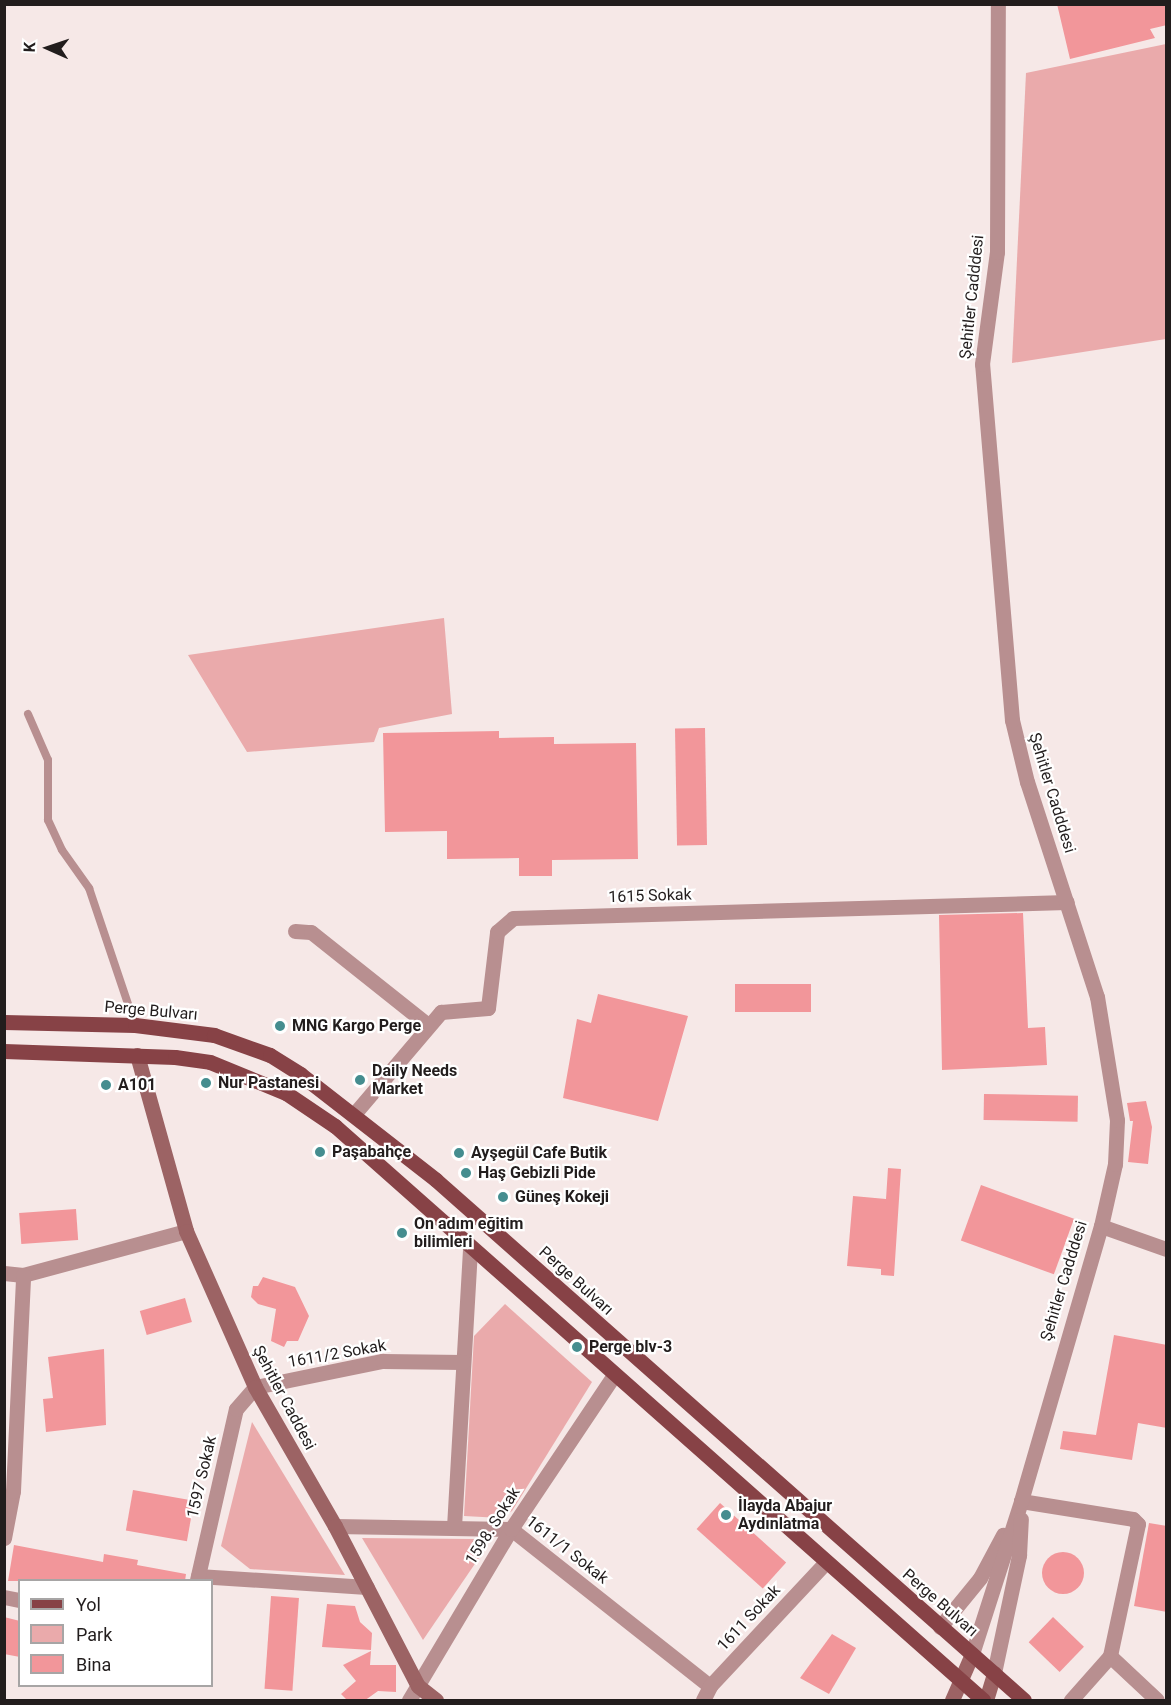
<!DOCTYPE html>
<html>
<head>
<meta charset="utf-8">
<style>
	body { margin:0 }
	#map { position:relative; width:1171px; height:1705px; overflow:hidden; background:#f6e8e7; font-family:Roboto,sans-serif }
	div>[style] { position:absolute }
	.green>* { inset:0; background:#eaaaab }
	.building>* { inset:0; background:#f2969a; transform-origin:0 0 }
	.round { border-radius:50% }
	.lane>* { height:8px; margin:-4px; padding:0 4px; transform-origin:4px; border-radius:4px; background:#b88f90 }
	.street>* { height:15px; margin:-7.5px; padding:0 7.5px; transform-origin:7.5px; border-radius:7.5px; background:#b88f90 }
	.secondary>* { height:15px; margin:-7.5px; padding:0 7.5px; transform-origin:7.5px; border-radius:7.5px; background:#9c6364 }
	.primary>* { height:15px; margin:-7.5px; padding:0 7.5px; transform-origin:7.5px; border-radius:7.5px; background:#874246 }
	.dots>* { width:16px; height:16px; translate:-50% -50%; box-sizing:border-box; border:3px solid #fff; border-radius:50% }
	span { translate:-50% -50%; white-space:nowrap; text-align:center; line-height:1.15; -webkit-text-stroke:4.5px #fff; paint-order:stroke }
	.street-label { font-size:16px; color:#221d1d }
	.poi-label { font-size:16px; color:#221d1d; font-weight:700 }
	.left { translate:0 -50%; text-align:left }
	.frame { position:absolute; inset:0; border:6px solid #221d1d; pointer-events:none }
	.legend { position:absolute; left:18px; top:1579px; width:195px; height:108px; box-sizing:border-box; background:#fff; border:2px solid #a7a5a5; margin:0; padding:8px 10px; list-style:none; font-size:18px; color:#221d1d }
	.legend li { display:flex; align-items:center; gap:12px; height:30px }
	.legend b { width:30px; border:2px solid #a7a5a5 }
	.north { position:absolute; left:18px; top:18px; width:60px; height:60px; -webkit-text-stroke:4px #fff; paint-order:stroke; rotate:273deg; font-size:16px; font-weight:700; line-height:24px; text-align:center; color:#221d1d }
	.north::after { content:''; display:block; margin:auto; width:21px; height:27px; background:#221d1d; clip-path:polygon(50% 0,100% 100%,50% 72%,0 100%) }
</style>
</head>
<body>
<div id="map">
	<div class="green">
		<div style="clip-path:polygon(1166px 44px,1166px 339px,1012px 363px,1026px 73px)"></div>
		<div style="clip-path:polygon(444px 618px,452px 714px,379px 728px,374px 742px,247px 752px,188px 655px)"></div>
		<div style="clip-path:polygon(505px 1304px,592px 1382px,512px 1511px,501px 1518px,464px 1516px,474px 1336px)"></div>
		<div style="clip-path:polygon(252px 1422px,345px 1575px,250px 1569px,221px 1546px)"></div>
		<div style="clip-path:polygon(362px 1538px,474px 1539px,485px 1549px,423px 1640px)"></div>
	</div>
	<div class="building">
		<div style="clip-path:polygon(1057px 4px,1167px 4px,1167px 25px,1150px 29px,1155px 38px,1070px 59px)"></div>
		<div style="left:705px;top:728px;width:117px;height:30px;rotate:89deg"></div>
		<div style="clip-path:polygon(499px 731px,499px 738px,554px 737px,554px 744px,636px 743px,638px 859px,552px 860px,552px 876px,519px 876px,519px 858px,447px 859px,447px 831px,385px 832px,383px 733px)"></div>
		<div style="clip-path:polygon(1023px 913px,1028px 1028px,1045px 1027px,1047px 1065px,942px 1070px,939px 915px)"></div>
		<div style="left:811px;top:984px;width:28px;height:76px;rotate:90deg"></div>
		<div style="clip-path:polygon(598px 994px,688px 1016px,658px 1121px,563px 1098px,577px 1019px,591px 1023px)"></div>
		<div style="left:984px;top:1094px;width:94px;height:26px;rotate:1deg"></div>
		<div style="clip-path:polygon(1146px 1101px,1152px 1127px,1148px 1164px,1128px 1162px,1133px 1121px,1130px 1121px,1127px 1103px)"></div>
		<div style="clip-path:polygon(888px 1168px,901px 1169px,894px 1276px,881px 1275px,881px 1269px,847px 1266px,853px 1196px,886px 1199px)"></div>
		<div style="left:981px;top:1185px;width:99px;height:59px;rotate:20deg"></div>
		<div style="left:76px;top:1209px;width:31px;height:57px;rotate:86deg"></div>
		<div style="clip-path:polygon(263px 1277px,295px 1287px,309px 1316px,298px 1341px,287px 1341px,284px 1347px,271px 1341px,276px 1309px,258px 1304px,251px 1297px,253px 1286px,258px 1286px)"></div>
		<div style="left:185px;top:1298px;width:25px;height:47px;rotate:74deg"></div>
		<div style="clip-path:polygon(1114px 1335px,1167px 1345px,1167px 1428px,1138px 1423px,1132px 1460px,1060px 1449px,1063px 1431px,1096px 1435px)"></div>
		<div style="clip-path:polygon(104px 1349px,106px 1425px,46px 1432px,43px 1399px,53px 1398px,48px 1357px)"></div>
		<div style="left:133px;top:1490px;width:62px;height:41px;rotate:10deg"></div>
		<div style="left:720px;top:1503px;width:89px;height:35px;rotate:42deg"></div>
		<div style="clip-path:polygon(1149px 1523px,1167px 1526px,1167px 1612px,1134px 1606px)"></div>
		<div style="clip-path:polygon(14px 1545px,103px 1562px,104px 1554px,138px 1560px,137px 1565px,186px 1574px,185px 1581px,8px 1581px)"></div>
		<div class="round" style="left:1042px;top:1552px;width:42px;height:42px"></div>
		<div style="left:271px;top:1596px;width:28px;height:93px;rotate:4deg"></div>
		<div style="clip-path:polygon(327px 1604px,355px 1606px,360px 1622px,372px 1633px,371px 1650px,322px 1647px)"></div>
		<div style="clip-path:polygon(4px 1617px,20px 1621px,20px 1657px,4px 1654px)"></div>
		<div style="left:1053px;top:1617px;width:43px;height:35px;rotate:44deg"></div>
		<div style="clip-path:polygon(832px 1634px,856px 1648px,829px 1694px,800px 1678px)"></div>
		<div style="clip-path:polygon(371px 1651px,370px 1665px,396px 1665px,396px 1692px,378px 1691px,364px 1701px,348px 1701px,341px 1694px,356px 1681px,343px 1665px)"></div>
	</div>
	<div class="lane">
		<div style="left:28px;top:714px;width:50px;rotate:66.5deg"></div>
		<div style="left:48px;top:760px;width:60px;rotate:90deg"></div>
		<div style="left:48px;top:820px;width:33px;rotate:65deg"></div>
		<div style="left:62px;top:850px;width:47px;rotate:54.6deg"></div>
		<div style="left:89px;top:888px;width:145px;rotate:71.4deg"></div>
	</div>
	<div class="street">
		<div style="left:295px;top:931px;width:16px;rotate:4deg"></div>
		<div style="left:311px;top:932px;width:149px;rotate:38.5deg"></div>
		<div style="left:355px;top:1113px;width:133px;rotate:-49.6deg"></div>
		<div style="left:441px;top:1012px;width:47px;rotate:-4.9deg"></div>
		<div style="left:488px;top:1008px;width:77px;rotate:-83.2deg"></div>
		<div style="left:497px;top:932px;width:21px;rotate:-41deg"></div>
		<div style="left:513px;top:918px;width:554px;rotate:-1.65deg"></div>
		<div style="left:1101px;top:1226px;width:69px;rotate:19.5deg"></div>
		<div style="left:4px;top:1273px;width:19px;rotate:6deg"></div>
		<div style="left:23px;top:1275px;width:169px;rotate:-15.1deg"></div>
		<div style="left:1021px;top:1501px;width:113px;rotate:9.1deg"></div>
		<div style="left:1133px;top:1519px;width:7px;rotate:45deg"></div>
		<div style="left:1138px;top:1524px;width:135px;rotate:102deg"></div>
		<div style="left:1110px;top:1656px;width:59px;rotate:131.6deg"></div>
		<div style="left:335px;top:1526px;width:176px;rotate:1deg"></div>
		<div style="left:511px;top:1529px;width:253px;rotate:38.3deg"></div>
		<div style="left:454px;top:1527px;width:279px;rotate:-86.7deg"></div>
		<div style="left:4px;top:1538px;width:48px;rotate:-79.2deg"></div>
		<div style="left:13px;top:1491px;width:216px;rotate:-87.3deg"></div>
		<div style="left:198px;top:1576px;width:169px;rotate:3.7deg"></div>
		<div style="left:197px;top:1580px;width:175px;rotate:-77.2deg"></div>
		<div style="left:236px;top:1409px;width:29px;rotate:-49deg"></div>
		<div style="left:255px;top:1387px;width:130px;rotate:-11.6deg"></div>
		<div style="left:382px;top:1361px;width:81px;rotate:0.7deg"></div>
		<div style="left:4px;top:1597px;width:16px;rotate:11deg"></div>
		<div style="left:940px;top:1627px;width:63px;rotate:-50.8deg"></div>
		<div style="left:980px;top:1578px;width:49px;rotate:-61.9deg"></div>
		<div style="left:972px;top:1654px;width:161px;rotate:-72.2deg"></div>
		<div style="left:1021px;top:1501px;width:286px;rotate:-73.8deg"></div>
		<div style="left:1101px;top:1226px;width:64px;rotate:-77.3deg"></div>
		<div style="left:1115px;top:1164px;width:44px;rotate:-87.4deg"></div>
		<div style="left:1117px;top:1120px;width:125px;rotate:-99.2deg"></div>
		<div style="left:1097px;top:997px;width:226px;rotate:-108deg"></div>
		<div style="left:1027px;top:782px;width:64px;rotate:-103.6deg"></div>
		<div style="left:1012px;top:720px;width:357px;rotate:-94.8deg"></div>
		<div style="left:982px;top:364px;width:113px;rotate:-82.4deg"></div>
		<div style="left:997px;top:252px;width:248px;rotate:-89.8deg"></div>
		<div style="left:1110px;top:1656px;width:64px;rotate:43.1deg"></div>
		<div style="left:994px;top:1673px;width:121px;rotate:-78deg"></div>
		<div style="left:1019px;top:1555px;width:36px;rotate:-87deg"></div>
		<div style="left:409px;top:1700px;width:199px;rotate:-59.2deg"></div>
		<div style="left:511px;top:1529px;width:185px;rotate:-56.2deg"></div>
		<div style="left:703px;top:1700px;width:16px;rotate:-63deg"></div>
		<div style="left:710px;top:1686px;width:170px;rotate:-46.9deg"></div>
	</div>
	<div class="secondary">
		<div style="left:137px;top:1055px;width:183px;rotate:74.4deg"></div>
		<div style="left:186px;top:1231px;width:171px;rotate:66.1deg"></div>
		<div style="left:255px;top:1387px;width:160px;rotate:60.1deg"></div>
		<div style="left:335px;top:1526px;width:180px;rotate:62.6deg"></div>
		<div style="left:418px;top:1686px;width:23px;rotate:38deg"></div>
		<div style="left:952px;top:1700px;width:50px;rotate:-66.5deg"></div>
		<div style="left:986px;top:1700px;width:28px;rotate:-73deg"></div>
	</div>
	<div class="primary">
		<div style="left:4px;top:1022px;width:131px;rotate:1.3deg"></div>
		<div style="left:135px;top:1025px;width:80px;rotate:7.2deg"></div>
		<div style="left:214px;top:1035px;width:59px;rotate:19.7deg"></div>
		<div style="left:270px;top:1055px;width:36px;rotate:32deg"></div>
		<div style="left:300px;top:1074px;width:172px;rotate:37.9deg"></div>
		<div style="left:436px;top:1180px;width:785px;rotate:41.49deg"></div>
		<div style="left:4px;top:1051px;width:171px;rotate:2deg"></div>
		<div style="left:175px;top:1057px;width:35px;rotate:8deg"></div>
		<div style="left:210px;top:1062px;width:82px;rotate:22.2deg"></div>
		<div style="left:286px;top:1093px;width:59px;rotate:34deg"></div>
		<div style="left:335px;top:1126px;width:866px;rotate:41.53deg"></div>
	</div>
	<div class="dots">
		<div style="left:280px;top:1026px;background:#458d8f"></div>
		<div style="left:360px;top:1080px;background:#458d8f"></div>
		<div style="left:206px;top:1083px;background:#458d8f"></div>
		<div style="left:106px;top:1085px;background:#458d8f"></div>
		<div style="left:320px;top:1152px;background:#458d8f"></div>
		<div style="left:459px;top:1153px;background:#458d8f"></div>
		<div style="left:466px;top:1173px;background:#458d8f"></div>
		<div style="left:503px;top:1197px;background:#458d8f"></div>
		<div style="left:402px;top:1233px;background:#458d8f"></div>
		<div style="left:577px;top:1347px;background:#458d8f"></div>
		<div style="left:726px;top:1515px;background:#458d8f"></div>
	</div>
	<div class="street-label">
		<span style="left:972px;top:297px;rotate:-84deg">Şehitler Cadddesi</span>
		<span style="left:1052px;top:793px;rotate:73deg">Şehitler Cadddesi</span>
		<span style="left:650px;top:896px;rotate:-2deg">1615 Sokak</span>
		<span style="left:151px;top:1011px;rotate:5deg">Perge Bulvarı</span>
		<span style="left:576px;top:1281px;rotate:42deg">Perge Bulvarı</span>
		<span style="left:1064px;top:1281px;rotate:-73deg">Şehitler Cadddesi</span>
		<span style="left:337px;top:1354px;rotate:-10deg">1611/2 Sokak</span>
		<span style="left:284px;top:1398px;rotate:62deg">Şehitler Caddesi</span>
		<span style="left:202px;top:1477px;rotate:-77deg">1597 Sokak</span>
		<span style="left:493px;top:1526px;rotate:-58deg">1598. Sokak</span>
		<span style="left:567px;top:1550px;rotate:38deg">1611/1 Sokak</span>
		<span style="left:940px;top:1603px;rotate:41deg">Perge Bulvarı</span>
		<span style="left:749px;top:1618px;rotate:-47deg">1611 Sokak</span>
	</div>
	<div class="poi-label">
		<span class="left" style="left:292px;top:1026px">MNG Kargo Perge</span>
		<span class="left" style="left:372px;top:1080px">Daily Needs<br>Market</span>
		<span class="left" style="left:218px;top:1083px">Nur Pastanesi</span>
		<span class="left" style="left:118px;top:1085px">A101</span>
		<span class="left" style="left:332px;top:1152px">Paşabahçe</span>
		<span class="left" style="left:471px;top:1153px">Ayşegül Cafe Butik</span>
		<span class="left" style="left:478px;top:1173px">Haş Gebizli Pide</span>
		<span class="left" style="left:515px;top:1197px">Güneş Kokeji</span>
		<span class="left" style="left:414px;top:1233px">On adım eğitim<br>bilimleri</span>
		<span class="left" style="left:589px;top:1347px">Perge blv-3</span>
		<span class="left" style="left:738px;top:1515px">İlayda Abajur<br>Aydınlatma</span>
	</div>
	<div class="frame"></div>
	<ul class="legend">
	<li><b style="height:8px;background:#874246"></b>Yol</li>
	<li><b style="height:16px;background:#eaaaab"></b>Park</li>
	<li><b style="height:16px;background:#f2969a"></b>Bina</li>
	</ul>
	<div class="north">K</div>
</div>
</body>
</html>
